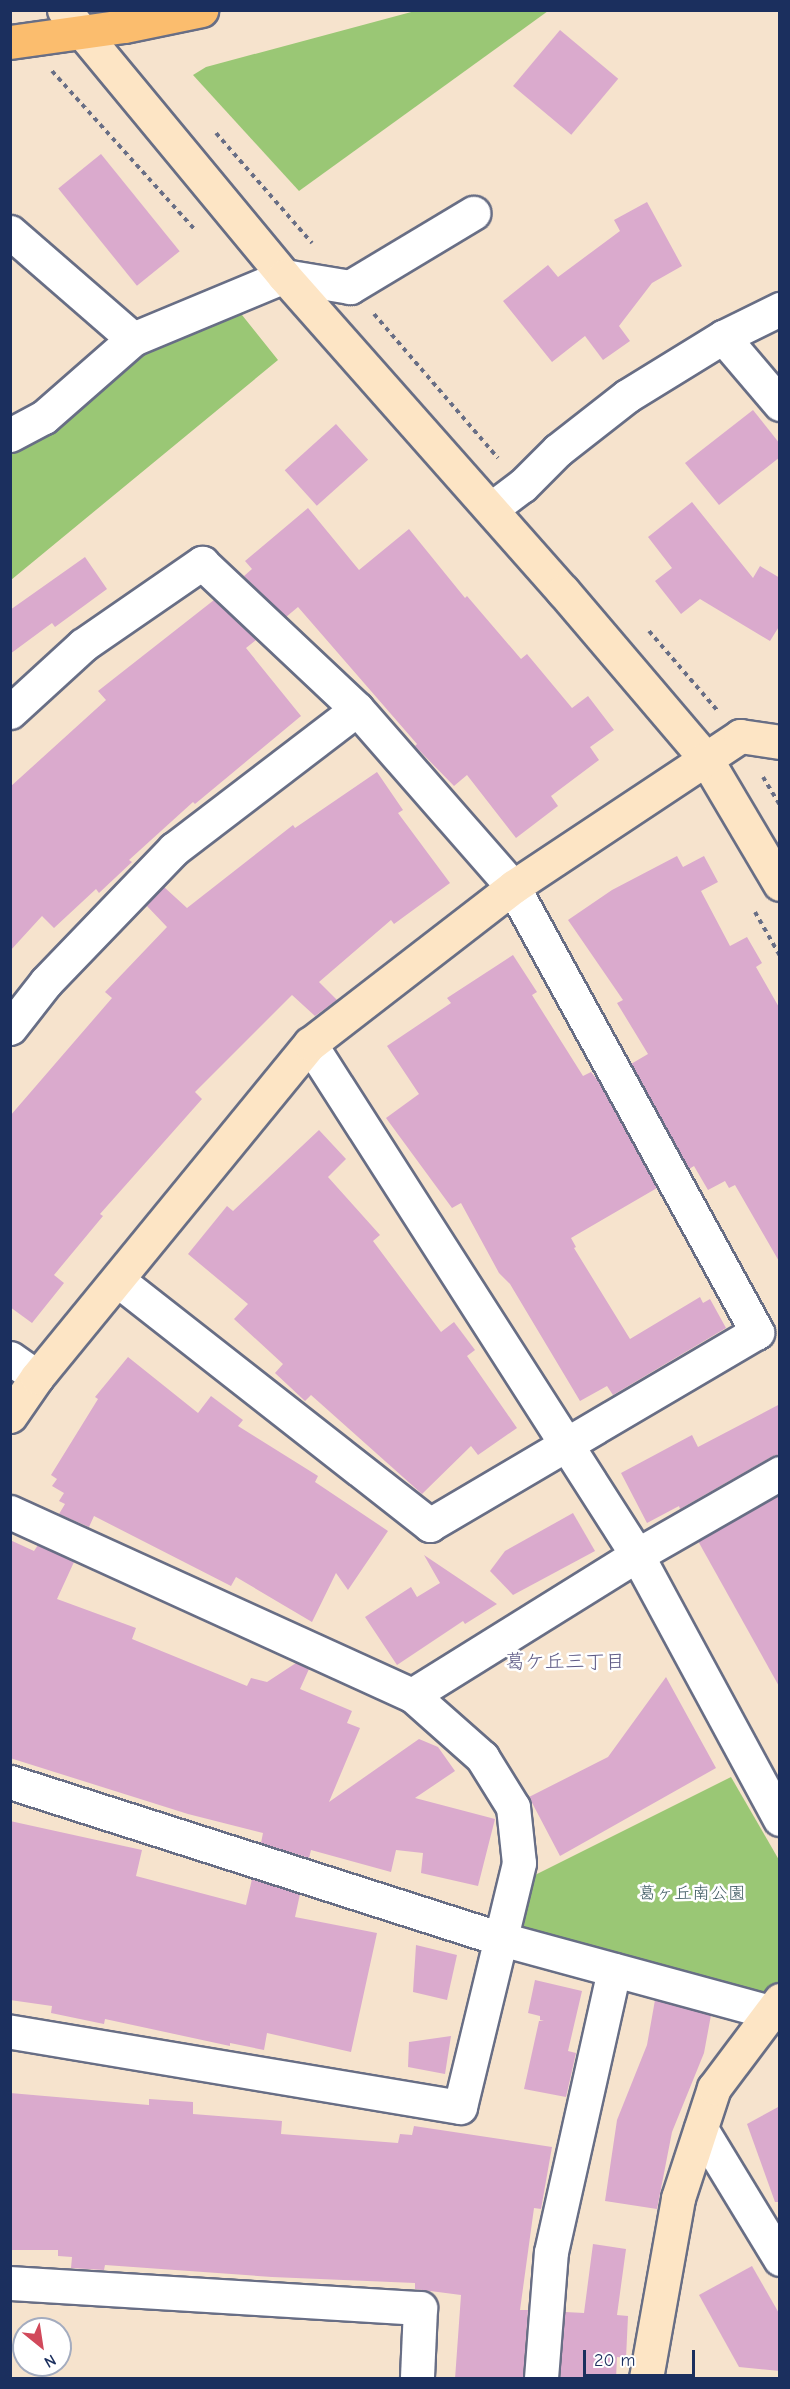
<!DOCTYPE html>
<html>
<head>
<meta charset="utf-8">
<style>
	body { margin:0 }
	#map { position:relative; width:790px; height:2389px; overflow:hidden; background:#f6e3cd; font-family:"Comic Neue","Klee One",sans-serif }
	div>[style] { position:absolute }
	.green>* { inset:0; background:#9ac775 }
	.building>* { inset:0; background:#daaacd; transform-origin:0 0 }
	.path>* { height:4px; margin-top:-2px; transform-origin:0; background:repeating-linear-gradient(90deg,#686e85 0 4.5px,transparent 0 9px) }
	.roads { filter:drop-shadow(2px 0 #686e85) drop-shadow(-2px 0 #686e85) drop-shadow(0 2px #686e85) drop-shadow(0 -2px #686e85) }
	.street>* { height:33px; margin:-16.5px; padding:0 16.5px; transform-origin:16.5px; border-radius:16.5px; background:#fff }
	.secondary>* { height:33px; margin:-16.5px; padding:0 16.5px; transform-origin:16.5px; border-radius:16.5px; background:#fde5c5 }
	.highway>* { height:33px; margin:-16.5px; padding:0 16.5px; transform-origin:16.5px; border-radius:16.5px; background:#fbbd6e }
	span { translate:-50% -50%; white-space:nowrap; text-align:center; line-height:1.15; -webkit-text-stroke:5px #fff; paint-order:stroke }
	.park-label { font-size:18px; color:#415d65 }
	.neighbourhood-label { font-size:20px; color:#5e5a85 }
	.frame { position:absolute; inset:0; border:12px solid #1b2f5e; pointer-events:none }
	.north { position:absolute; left:12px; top:2317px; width:60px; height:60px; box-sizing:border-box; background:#fff; border:2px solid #a4acbf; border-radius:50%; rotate:150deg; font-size:16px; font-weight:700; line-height:24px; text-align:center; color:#1b2f5e }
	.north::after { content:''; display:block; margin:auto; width:21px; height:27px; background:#d1495b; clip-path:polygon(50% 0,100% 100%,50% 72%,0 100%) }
	.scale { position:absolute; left:583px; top:2350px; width:112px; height:27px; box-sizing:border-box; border:3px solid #1b2f5e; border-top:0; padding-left:8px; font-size:18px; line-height:21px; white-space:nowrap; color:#1b2f5e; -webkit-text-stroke:4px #fff; paint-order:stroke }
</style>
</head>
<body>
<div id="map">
	<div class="green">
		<div style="clip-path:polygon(415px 11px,548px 11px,299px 191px,193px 75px,206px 67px)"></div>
		<div style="clip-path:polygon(238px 310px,278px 360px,11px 580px,11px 454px,54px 430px,134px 358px)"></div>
		<div style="clip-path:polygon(731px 1777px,779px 1860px,779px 1986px,762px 2010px,523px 1931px,531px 1877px)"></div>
	</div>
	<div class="building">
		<div style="left:560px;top:30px;width:76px;height:73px;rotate:40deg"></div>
		<div style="left:101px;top:154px;width:125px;height:55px;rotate:51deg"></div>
		<div style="clip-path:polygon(647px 202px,682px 266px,652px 283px,619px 326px,630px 341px,603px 360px,585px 336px,552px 362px,503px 301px,548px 265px,558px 277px,620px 231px,614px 220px)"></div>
		<div style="clip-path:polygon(753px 410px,780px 444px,780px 457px,719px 505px,685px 463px)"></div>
		<div style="left:336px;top:424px;width:48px;height:69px;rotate:48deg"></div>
		<div style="clip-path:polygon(692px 502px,753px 578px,760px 566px,780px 578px,780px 625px,770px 641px,700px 599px,681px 614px,655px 581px,672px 568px,648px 537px)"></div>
		<div style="clip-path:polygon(308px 508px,359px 570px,409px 529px,465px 598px,467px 596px,521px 659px,527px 654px,572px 708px,588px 696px,614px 730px,590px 747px,599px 760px,551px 796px,558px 806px,516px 838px,467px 775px,454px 786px,415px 746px,417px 744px,298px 607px,286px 617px,244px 576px,252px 569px,245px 561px)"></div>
		<div style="clip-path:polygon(85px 557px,107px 589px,55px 627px,52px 623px,10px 654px,10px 610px)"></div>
		<div style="clip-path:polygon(214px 600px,256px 640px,246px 648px,301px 716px,195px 804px,193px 802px,129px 860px,132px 862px,99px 893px,96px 889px,54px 928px,42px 916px,10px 951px,10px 787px,106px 700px,98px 691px)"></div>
		<div style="clip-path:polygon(377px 772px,403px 810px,398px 813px,450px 883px,394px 924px,391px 920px,319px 982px,337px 1000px,315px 1016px,292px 995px,195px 1092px,202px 1099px,100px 1214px,103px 1216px,54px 1275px,64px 1283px,32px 1323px,10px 1307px,10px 1116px,112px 998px,105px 992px,167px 927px,146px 905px,164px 887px,187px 908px,293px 825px,295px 828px)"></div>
		<div style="clip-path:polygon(677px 856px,683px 867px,704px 856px,718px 882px,701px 891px,730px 946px,747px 937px,762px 963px,756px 967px,780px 1009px,780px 1263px,735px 1185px,729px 1188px,725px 1181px,708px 1190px,694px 1166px,689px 1169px,631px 1064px,648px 1054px,617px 1003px,623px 1000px,568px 920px,612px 890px)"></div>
		<div style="clip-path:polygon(513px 955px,537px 992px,532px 995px,583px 1076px,591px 1072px,599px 1082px,657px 1188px,571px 1238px,576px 1247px,574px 1248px,630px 1339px,700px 1297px,703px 1303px,710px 1299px,726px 1328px,613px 1395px,607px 1386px,580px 1401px,510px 1284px,499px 1273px,461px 1203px,452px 1208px,386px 1118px,419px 1094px,387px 1046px,451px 1003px,447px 998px)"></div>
		<div style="clip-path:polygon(319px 1130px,346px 1159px,328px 1177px,380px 1235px,373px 1241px,441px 1332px,454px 1322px,475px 1350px,467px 1356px,517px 1428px,478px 1455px,471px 1446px,422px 1494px,311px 1395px,305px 1401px,275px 1373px,283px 1364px,234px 1319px,248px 1304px,188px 1254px,227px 1206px,233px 1211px)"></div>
		<div style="clip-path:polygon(128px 1357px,198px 1413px,211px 1396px,243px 1420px,238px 1426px,318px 1476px,315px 1482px,388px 1531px,348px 1590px,336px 1573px,312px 1622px,236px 1577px,231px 1586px,94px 1516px,89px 1527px,59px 1514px,65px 1504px,59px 1501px,64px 1493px,52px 1486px,57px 1479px,51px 1475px,98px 1399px,95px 1397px)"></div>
		<div style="clip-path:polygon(780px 1404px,780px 1454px,771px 1457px,680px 1509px,679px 1506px,647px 1523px,621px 1473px,692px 1435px,698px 1447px)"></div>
		<div style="clip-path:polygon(780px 1495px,780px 1688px,698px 1541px)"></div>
		<div style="clip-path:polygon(573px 1513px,595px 1551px,513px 1595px,490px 1571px,505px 1551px)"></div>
		<div style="clip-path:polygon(10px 1540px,34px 1551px,38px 1545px,74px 1562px,57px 1599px,136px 1628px,132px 1639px,247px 1686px,251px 1678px,267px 1682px,296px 1663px,309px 1669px,300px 1689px,352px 1711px,347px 1723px,360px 1728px,329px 1802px,419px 1739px,438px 1747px,455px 1771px,415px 1798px,495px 1819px,478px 1886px,421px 1873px,423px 1853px,396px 1850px,391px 1872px,311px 1850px,309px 1858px,261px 1843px,263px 1833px,188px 1814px,10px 1758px)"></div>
		<div style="clip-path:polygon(424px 1555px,497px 1604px,465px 1624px,463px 1621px,397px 1665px,365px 1617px,411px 1587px,417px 1597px,440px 1583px)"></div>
		<div style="clip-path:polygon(666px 1677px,716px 1768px,560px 1856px,529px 1797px,608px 1757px)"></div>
		<div style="clip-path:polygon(10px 1821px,142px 1850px,136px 1876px,246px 1905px,252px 1879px,300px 1894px,295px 1917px,377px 1933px,351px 2052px,267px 2033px,264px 2050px,230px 2043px,230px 2046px,105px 2019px,104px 2024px,51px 2013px,52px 2006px,10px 2000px)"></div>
		<div style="clip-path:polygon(416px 1945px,457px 1955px,447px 2000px,413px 1992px)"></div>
		<div style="clip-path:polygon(535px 1980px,582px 1991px,568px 2051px,576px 2053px,566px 2097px,524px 2089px,539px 2021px,544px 2021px,540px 2020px,540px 2016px,528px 2013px)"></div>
		<div style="clip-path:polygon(655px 2000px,711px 2015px,704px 2053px,672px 2132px,657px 2209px,605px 2201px,617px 2120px,647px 2045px)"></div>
		<div style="clip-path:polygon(451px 2036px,445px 2074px,408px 2067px,409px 2042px)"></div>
		<div style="clip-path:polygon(10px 2093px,149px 2105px,149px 2099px,193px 2102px,193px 2114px,282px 2121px,281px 2134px,398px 2143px,400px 2134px,412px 2135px,414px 2126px,552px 2147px,541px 2209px,534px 2208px,520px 2310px,528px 2310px,523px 2379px,455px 2379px,461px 2295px,415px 2289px,415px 2283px,272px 2277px,105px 2265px,104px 2270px,71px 2268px,72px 2257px,58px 2256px,58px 2250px,10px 2250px)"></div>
		<div style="clip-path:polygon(780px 2106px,780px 2202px,775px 2202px,747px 2124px)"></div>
		<div style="clip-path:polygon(593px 2244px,626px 2249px,617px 2315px,628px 2316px,626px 2358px,617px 2357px,616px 2379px,560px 2379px,565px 2312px,584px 2313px)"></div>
		<div style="clip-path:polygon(752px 2266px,780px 2315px,780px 2371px,739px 2367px,699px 2295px)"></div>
	</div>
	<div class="path">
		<div style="left:52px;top:71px;width:215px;rotate:48deg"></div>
		<div style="left:216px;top:133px;width:146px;rotate:48.9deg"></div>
		<div style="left:374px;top:314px;width:190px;rotate:49.3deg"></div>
		<div style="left:649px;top:631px;width:104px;rotate:49.3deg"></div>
		<div style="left:763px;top:777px;width:33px;rotate:59deg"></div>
		<div style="left:755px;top:912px;width:51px;rotate:60.4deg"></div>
	</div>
	<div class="roads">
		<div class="street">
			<div style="left:10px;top:232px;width:163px;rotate:41deg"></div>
			<div style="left:723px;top:337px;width:88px;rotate:49.6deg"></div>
			<div style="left:10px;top:435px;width:38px;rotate:-28deg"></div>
			<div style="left:44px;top:417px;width:118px;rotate:-41.2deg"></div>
			<div style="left:133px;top:339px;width:164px;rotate:-22.6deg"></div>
			<div style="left:284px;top:276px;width:67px;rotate:9.5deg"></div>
			<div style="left:350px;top:287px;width:144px;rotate:-31deg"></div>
			<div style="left:491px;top:509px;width:39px;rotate:-37deg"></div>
			<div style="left:522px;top:486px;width:51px;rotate:-45deg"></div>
			<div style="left:558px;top:450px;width:88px;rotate:-38deg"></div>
			<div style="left:627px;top:396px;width:113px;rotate:-31.6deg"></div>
			<div style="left:723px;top:337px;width:64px;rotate:-26.2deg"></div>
			<div style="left:10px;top:712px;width:99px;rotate:-42.5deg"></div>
			<div style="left:83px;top:645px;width:145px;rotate:-34.6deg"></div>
			<div style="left:202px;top:563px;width:213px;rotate:43.3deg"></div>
			<div style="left:357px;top:709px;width:237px;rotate:48.8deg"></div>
			<div style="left:513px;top:887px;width:508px;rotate:61.26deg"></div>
			<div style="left:757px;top:1332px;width:380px;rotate:149.5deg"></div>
			<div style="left:430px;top:1525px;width:395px;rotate:-141.9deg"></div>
			<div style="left:10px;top:1028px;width:58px;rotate:-52deg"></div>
			<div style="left:46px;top:982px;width:185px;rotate:-46.1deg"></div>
			<div style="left:174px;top:849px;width:230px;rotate:-37.4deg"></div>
			<div style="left:310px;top:1044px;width:607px;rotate:57.38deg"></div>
			<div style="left:637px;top:1555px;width:300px;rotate:61.6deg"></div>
			<div style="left:10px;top:1358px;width:33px;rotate:35deg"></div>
			<div style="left:10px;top:1512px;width:442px;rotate:24.5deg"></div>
			<div style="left:412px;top:1695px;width:94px;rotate:41.5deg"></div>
			<div style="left:482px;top:1757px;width:59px;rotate:58.2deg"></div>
			<div style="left:513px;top:1807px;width:56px;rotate:83.9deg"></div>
			<div style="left:519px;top:1863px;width:251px;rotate:103.6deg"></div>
			<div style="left:460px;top:2107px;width:456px;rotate:-170.5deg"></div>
			<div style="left:412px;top:1695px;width:265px;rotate:-31.9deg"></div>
			<div style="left:637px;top:1555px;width:165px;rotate:-29.8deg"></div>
			<div style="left:10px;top:1782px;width:515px;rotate:17.73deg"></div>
			<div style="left:501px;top:1939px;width:279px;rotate:15.2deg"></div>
			<div style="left:701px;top:2129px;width:152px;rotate:58.7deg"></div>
			<div style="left:10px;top:2283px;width:411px;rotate:3.5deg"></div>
			<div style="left:420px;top:2308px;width:70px;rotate:92.5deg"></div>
			<div style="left:541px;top:2378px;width:126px;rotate:-85.5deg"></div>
			<div style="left:551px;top:2252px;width:289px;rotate:-77.4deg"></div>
		</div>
		<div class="secondary">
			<div style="left:64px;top:10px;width:345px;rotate:50.4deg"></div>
			<div style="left:284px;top:276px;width:421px;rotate:48.5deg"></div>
			<div style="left:563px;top:591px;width:221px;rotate:49.6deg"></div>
			<div style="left:706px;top:759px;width:145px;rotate:59.4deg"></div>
			<div style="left:10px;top:1416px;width:47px;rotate:-55.3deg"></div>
			<div style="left:37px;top:1377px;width:431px;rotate:-50.7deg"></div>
			<div style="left:310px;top:1044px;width:257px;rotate:-37.7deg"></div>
			<div style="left:513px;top:887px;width:273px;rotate:-33.6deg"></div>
			<div style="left:740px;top:736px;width:40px;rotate:8.5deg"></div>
			<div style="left:646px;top:2378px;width:183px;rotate:-79.9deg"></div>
			<div style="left:678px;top:2198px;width:116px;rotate:-71.9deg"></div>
			<div style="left:714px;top:2088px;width:110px;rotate:-53.1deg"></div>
		</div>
		<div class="highway">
			<div style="left:10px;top:42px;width:115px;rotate:-8deg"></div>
			<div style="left:124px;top:26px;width:79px;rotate:-11.7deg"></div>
		</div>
	</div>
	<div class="park-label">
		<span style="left:692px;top:1894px">葛ヶ丘南公園</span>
	</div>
	<div class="neighbourhood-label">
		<span style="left:565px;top:1661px">葛ケ丘三丁目</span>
	</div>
	<div class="frame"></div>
	<div class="north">N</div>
	<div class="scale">20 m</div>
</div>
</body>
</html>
